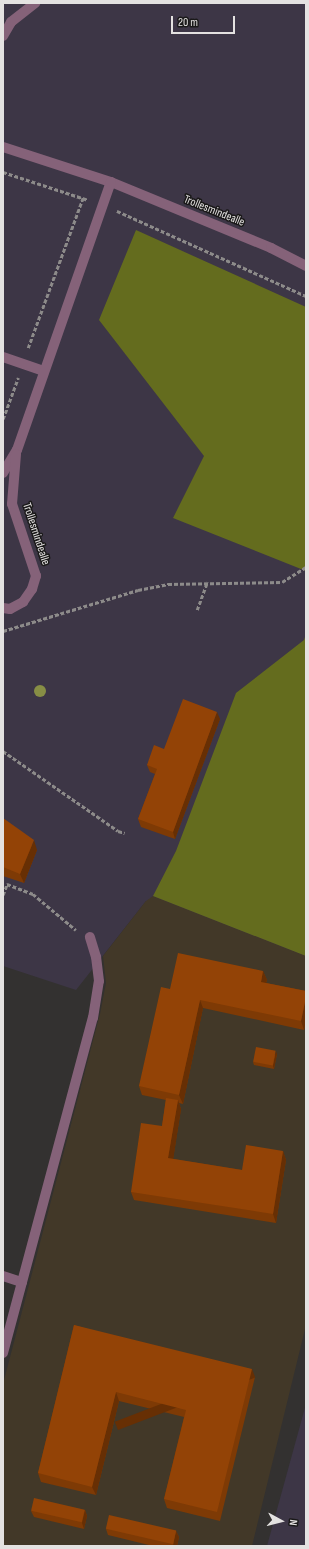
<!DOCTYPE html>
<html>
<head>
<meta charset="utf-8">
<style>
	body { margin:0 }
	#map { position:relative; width:309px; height:1549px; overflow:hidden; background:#333130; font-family:"Sofia Sans Condensed",sans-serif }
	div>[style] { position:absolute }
	.commercial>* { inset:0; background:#3d3646 }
	.education>* { inset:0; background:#423828 }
	.forest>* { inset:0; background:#646c1e }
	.path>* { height:2.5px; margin-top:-1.25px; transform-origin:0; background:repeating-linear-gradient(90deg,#8d8b8a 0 4px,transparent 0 6px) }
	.minor>* { height:10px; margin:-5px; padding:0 5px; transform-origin:5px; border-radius:5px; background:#856279 }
	.trees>* { width:12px; height:12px; margin:-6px; border-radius:50%; background:#878e45 }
	.wall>* { inset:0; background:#7e3a05 }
	.shaded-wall>* { inset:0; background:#672f04; transform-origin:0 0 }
	.building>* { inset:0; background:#934306; transform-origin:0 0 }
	span { translate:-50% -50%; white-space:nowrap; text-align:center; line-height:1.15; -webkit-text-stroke:3px #1a1919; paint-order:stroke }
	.street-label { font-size:12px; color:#e4e2e1 }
	.frame { position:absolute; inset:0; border:4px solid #e4e2e1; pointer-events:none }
	.north { position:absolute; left:261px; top:1501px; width:40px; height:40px; -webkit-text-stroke:3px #1a1919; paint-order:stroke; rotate:97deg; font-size:11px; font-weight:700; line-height:16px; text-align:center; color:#e4e2e1 }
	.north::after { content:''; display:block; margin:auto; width:14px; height:18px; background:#e4e2e1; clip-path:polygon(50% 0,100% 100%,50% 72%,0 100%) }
	.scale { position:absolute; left:171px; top:16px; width:64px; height:18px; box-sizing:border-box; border:2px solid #e4e2e1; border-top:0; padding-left:5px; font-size:12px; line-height:14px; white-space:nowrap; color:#e4e2e1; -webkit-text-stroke:3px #1a1919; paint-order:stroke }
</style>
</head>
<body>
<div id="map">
	<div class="commercial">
		<div style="clip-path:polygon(3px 3px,306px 3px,306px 956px,146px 901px,76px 990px,3px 966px)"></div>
		<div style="clip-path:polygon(306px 1404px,306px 1546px,267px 1546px)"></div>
	</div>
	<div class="education">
		<div style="clip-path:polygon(153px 896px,306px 956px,306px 1325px,252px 1546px,3px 1546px,3px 1384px,100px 1014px,106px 983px,103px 956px,146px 901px)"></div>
	</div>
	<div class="forest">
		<div style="clip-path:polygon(136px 230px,306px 307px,306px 571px,173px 518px,204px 456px,99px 320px)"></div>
		<div style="clip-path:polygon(306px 634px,306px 956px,153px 896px,176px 851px,236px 693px,304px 640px)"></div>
	</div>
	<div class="path">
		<div style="left:3px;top:172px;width:89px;rotate:18.2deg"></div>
		<div style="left:117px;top:211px;width:207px;rotate:24.2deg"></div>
		<div style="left:28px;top:348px;width:160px;rotate:-69.9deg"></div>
		<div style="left:3px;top:419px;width:44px;rotate:-69.9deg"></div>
		<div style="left:197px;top:610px;width:30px;rotate:-70deg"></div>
		<div style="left:3px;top:631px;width:141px;rotate:-16.9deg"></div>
		<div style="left:138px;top:590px;width:31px;rotate:-11deg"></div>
		<div style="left:168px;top:584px;width:114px;rotate:-1deg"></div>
		<div style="left:282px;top:582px;width:28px;rotate:-32deg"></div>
		<div style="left:3px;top:751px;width:140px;rotate:34.8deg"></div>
		<div style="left:118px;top:831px;width:7px;rotate:16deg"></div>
		<div style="left:3px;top:895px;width:12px;rotate:-70deg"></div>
		<div style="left:7px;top:884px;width:28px;rotate:21deg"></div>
		<div style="left:33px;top:894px;width:56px;rotate:39.9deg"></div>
	</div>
	<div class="minor">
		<div style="left:3px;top:36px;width:16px;rotate:-60deg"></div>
		<div style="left:11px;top:22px;width:31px;rotate:-38deg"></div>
		<div style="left:3px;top:147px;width:114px;rotate:18deg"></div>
		<div style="left:111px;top:182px;width:173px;rotate:22.4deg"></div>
		<div style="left:271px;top:248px;width:39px;rotate:27deg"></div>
		<div style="left:3px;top:357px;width:43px;rotate:18.9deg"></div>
		<div style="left:3px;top:473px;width:27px;rotate:-59deg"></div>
		<div style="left:17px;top:450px;width:284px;rotate:-70.7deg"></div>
		<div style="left:3px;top:608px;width:7px;rotate:8deg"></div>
		<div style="left:10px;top:609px;width:15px;rotate:-28deg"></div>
		<div style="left:23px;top:602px;width:16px;rotate:-55deg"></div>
		<div style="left:32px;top:589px;width:14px;rotate:-73deg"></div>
		<div style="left:36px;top:576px;width:76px;rotate:-108.4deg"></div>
		<div style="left:12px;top:504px;width:50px;rotate:-85.4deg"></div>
		<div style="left:3px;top:1276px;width:20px;rotate:18deg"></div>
		<div style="left:3px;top:1353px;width:347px;rotate:-75deg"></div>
		<div style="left:93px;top:1018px;width:37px;rotate:-81deg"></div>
		<div style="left:99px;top:981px;width:24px;rotate:-97deg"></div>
		<div style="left:96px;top:957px;width:21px;rotate:-107deg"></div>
	</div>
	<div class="trees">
		<div style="left:40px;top:691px"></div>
	</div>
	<div class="wall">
		<div style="clip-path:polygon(220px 719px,175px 839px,141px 827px,138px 819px,155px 774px,150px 772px,147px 765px,164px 749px)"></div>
		<div style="clip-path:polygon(3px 818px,37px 850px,24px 883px,3px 876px)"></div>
		<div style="clip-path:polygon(263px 971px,267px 980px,266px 983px,306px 991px,306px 1020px,304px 1030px,203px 1008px,183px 1104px,179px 1103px,181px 1109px,173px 1159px,242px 1170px,283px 1151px,286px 1160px,276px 1223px,134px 1200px,131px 1192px,162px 1126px,166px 1100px,142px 1095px,139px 1086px,170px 989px)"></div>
		<div style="clip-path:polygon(277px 1054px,274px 1069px,254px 1065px,253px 1062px)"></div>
		<div style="clip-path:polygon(74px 1325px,255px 1377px,220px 1521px,167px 1508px,164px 1499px,184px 1417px,119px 1401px,96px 1495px,41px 1482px,38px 1473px)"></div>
		<div style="clip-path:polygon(85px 1510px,87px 1516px,84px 1529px,34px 1517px,31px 1511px)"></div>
		<div style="clip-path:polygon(106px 1529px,176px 1531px,179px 1537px,177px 1546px,153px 1546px,108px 1535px)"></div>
	</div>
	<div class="shaded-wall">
		<div style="clip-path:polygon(217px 712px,220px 719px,175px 839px,173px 832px)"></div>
		<div style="clip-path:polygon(34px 840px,37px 850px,24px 883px,20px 874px)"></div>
		<div style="clip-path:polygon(263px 971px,267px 980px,264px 991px,261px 982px)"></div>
		<div style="clip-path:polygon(306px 997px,306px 1020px,304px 1030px,301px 1021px)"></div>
		<div style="clip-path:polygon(200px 1000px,203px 1008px,183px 1104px,179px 1095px)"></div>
		<div style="clip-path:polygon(276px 1051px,277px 1054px,274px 1069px,273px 1066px)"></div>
		<div style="clip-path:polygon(178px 1100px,181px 1109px,172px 1167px,168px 1158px)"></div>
		<div style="clip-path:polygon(283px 1151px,286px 1160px,276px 1223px,273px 1214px)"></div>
		<div style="left:252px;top:1369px;width:9px;height:147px;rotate:69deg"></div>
		<div style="clip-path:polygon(116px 1392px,119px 1401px,96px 1495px,92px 1487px)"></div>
		<div style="clip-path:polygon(85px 1510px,87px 1516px,84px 1529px,82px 1523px)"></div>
		<div style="clip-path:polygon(176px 1531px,179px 1537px,177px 1546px,173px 1546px)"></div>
	</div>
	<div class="building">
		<div style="clip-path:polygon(183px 699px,217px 712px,173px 832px,138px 819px,157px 769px,147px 765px,154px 745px,164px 749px)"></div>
		<div style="clip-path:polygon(3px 818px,34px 840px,20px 874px,3px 867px)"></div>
		<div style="clip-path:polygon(178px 953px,263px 971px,261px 982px,306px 991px,306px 997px,301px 1021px,200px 1000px,179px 1095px,139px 1086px,161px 987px,170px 989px)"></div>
		<div style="left:256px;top:1047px;width:20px;height:15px;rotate:11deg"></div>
		<div style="clip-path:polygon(166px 1098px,178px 1100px,168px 1158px,242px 1170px,246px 1145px,283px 1151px,273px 1214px,131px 1192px,141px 1123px,162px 1126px)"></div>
		<div style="clip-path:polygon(74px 1325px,252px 1369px,217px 1512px,164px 1499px,186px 1410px,116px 1392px,92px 1487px,38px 1473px)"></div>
		<div style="left:34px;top:1498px;width:52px;height:13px;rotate:13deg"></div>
		<div style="left:109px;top:1515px;width:69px;height:14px;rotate:13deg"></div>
	</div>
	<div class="street-label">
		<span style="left:214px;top:211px;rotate:22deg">Trollesmindealle</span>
		<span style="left:36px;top:534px;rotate:72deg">Trollesmindealle</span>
	</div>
	<div class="frame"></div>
	<div class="north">N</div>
	<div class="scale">20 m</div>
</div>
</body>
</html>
